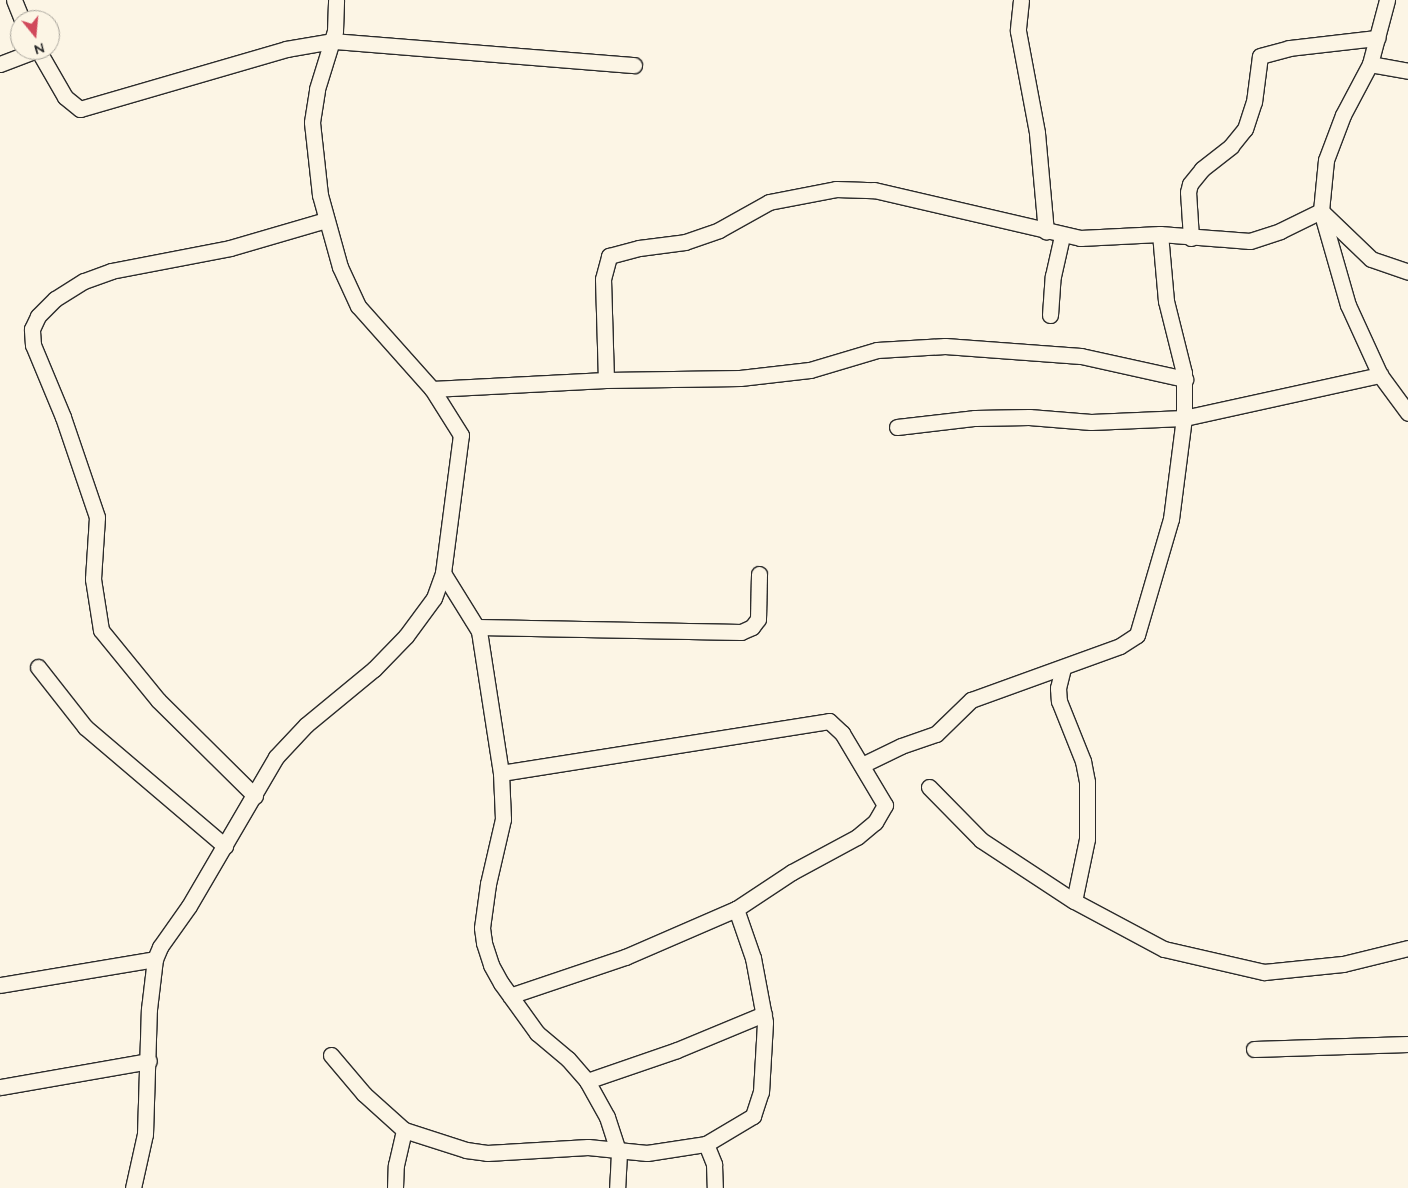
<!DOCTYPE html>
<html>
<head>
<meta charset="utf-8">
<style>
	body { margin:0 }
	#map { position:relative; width:1408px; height:1188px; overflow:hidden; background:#fcf5e5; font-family:"Architects Daughter",sans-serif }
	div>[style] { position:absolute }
	.roads { filter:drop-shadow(1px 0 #2b2b2b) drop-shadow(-1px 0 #2b2b2b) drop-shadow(0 1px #2b2b2b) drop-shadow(0 -1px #2b2b2b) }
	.minor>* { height:15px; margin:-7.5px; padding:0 7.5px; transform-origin:7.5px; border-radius:7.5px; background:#fcf5e5 }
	span { translate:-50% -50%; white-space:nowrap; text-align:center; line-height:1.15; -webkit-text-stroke:4px #fcf5e5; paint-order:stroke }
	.north { position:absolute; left:10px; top:10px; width:50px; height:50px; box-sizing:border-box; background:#fcf5e5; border:1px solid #a8a49b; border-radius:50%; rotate:163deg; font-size:14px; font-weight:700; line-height:20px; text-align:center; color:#2b2b2b }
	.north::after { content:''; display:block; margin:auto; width:18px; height:22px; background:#d1495b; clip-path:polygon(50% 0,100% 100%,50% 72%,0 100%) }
</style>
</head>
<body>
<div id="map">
	<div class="roads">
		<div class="minor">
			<div style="left:14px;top:0;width:22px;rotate:68deg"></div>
			<div style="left:1021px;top:0;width:31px;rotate:96deg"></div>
			<div style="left:1018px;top:31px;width:104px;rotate:79.4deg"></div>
			<div style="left:1037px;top:133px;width:99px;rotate:84.8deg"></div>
			<div style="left:1387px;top:0;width:66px;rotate:104.9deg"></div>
			<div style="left:1370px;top:64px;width:58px;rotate:117.9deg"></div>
			<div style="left:1343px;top:115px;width:48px;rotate:110.7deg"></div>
			<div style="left:1326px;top:160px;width:51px;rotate:95.6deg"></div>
			<div style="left:1321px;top:211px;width:98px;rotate:74deg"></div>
			<div style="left:1348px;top:305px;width:77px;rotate:65.4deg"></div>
			<div style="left:1380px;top:375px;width:47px;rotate:53.6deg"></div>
			<div style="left:38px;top:50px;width:54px;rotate:60.1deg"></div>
			<div style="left:65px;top:97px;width:19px;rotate:39deg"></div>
			<div style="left:80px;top:109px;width:215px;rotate:-16.2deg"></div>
			<div style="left:286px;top:49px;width:48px;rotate:-9.7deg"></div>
			<div style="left:333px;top:41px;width:302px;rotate:4.6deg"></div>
			<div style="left:0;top:64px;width:40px;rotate:-21deg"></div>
			<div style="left:1370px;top:64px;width:39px;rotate:10deg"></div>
			<div style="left:1191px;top:238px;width:46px;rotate:-93.7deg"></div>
			<div style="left:1188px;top:192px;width:8px;rotate:-76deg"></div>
			<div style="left:1190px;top:184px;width:19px;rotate:-51deg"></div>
			<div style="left:1202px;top:169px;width:37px;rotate:-38deg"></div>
			<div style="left:1231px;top:146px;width:22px;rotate:-51deg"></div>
			<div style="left:1245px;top:129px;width:28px;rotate:-72deg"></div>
			<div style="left:1254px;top:102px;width:46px;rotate:-82.6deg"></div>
			<div style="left:1260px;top:56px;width:30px;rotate:-15deg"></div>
			<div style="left:1289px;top:48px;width:89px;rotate:-6.5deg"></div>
			<div style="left:1050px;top:315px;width:39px;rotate:-86deg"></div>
			<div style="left:1053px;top:276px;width:41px;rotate:-77.3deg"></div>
			<div style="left:606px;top:380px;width:101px;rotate:-91.7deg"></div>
			<div style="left:603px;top:279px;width:24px;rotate:-75deg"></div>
			<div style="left:609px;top:256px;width:31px;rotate:-15deg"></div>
			<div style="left:639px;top:248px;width:46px;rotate:-7.4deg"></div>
			<div style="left:685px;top:242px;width:36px;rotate:-19deg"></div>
			<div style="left:719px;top:230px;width:57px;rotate:-29.2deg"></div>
			<div style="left:769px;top:202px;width:68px;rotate:-11deg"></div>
			<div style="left:836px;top:189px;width:38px;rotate:2deg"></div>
			<div style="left:874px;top:190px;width:212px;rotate:13.1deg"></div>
			<div style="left:1080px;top:238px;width:80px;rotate:-2.9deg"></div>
			<div style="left:1160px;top:234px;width:90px;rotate:4.4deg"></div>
			<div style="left:1250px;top:241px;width:32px;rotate:-18deg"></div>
			<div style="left:1280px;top:231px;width:46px;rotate:-26deg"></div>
			<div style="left:1321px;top:211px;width:69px;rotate:43.8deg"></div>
			<div style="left:1371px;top:259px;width:39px;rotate:19deg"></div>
			<div style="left:432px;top:389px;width:174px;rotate:-3deg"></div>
			<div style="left:606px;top:380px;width:134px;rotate:-0.9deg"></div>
			<div style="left:740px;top:378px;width:70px;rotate:-6.5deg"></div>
			<div style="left:810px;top:370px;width:70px;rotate:-16.6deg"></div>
			<div style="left:877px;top:350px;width:68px;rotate:-3.4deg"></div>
			<div style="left:945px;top:346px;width:136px;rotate:4.2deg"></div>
			<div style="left:1081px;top:356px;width:107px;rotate:12.5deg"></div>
			<div style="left:897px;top:427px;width:79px;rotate:-6.6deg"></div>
			<div style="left:975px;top:418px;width:54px;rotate:-1.1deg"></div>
			<div style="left:1029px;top:417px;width:62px;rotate:4.6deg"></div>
			<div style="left:1091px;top:422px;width:93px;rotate:-2.5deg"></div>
			<div style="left:1184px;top:418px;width:201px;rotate:-12.4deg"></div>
			<div style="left:443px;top:573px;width:68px;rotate:58.2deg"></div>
			<div style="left:479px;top:631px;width:144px;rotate:81.2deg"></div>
			<div style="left:501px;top:773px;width:46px;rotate:87.5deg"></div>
			<div style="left:503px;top:819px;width:67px;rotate:103deg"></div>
			<div style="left:488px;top:884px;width:44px;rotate:97.8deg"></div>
			<div style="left:482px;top:928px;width:15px;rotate:82deg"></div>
			<div style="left:484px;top:943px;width:23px;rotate:72deg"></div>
			<div style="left:491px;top:965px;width:21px;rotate:61deg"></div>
			<div style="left:501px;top:983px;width:62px;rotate:54.2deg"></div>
			<div style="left:537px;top:1033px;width:40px;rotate:40deg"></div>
			<div style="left:568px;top:1059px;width:29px;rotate:49deg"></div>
			<div style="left:587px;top:1081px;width:41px;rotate:60.9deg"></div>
			<div style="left:607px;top:1117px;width:38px;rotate:72deg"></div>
			<div style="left:619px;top:1153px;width:35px;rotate:93deg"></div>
			<div style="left:478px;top:627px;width:263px;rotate:1.1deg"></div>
			<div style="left:741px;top:632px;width:12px;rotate:-24deg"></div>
			<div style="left:752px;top:627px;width:10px;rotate:-53deg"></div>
			<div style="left:758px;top:619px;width:45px;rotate:-88.7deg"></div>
			<div style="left:38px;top:667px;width:76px;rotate:51.9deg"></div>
			<div style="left:85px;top:727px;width:184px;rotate:40.4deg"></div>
			<div style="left:1063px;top:668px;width:21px;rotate:104deg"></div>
			<div style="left:1058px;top:688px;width:13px;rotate:86deg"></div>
			<div style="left:1059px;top:701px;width:65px;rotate:68.2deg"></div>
			<div style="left:1083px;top:761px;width:21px;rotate:79deg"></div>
			<div style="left:1087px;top:782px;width:57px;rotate:90deg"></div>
			<div style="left:1087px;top:839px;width:63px;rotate:101.8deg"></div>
			<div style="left:862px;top:765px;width:43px;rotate:-26deg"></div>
			<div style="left:901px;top:746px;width:37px;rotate:-19deg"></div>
			<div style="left:936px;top:734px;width:49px;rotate:-44.2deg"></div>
			<div style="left:971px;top:700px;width:158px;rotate:-19.9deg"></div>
			<div style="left:1120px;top:646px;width:20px;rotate:-33deg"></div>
			<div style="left:1137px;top:635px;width:121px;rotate:-73.7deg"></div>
			<div style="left:1171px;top:519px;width:102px;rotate:-82.7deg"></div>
			<div style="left:1184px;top:418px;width:45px;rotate:-90deg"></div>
			<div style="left:1184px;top:373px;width:74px;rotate:-104deg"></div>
			<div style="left:1166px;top:301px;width:67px;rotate:-95.1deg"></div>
			<div style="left:501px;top:773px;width:332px;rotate:-9deg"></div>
			<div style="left:829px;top:721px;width:18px;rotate:43deg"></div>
			<div style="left:842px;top:733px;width:84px;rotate:59.2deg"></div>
			<div style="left:885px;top:805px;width:20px;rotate:120deg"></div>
			<div style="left:875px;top:822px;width:23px;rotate:140deg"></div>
			<div style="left:857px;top:837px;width:74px;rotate:151.7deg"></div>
			<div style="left:792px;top:872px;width:67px;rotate:146.5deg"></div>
			<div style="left:736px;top:909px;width:121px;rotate:156.6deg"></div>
			<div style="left:625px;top:957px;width:121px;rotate:161.3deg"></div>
			<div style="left:929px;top:787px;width:74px;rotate:45.5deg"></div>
			<div style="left:981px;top:840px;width:111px;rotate:33.3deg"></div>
			<div style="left:1074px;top:901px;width:102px;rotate:28.1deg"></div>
			<div style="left:1164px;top:949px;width:103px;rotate:13deg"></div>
			<div style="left:1264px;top:972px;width:79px;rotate:-5.8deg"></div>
			<div style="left:1343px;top:964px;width:67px;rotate:-13.8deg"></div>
			<div style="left:255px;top:796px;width:136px;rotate:-135.3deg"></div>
			<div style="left:158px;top:700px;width:90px;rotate:-129.2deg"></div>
			<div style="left:101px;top:630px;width:52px;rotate:-98.9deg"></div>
			<div style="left:93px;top:579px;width:62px;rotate:-86.3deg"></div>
			<div style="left:97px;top:517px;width:106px;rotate:-108.8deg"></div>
			<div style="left:63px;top:417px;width:78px;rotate:-112.6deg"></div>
			<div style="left:33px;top:345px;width:16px;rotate:-94deg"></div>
			<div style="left:32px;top:329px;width:14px;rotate:-65deg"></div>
			<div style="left:38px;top:316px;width:24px;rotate:-45deg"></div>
			<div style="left:55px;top:299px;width:34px;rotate:-32deg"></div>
			<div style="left:84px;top:281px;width:29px;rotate:-20deg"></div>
			<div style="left:111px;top:271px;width:121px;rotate:-10.9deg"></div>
			<div style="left:230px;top:248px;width:100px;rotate:-16.3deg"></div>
			<div style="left:0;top:985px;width:157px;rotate:-9.5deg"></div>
			<div style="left:1254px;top:1049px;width:154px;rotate:-1.9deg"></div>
			<div style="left:331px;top:1055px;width:51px;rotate:49.8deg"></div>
			<div style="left:364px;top:1094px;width:54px;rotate:42deg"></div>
			<div style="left:587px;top:1081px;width:95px;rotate:-19deg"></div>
			<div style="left:677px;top:1050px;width:94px;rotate:-22.5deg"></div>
			<div style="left:0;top:1087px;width:151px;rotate:-9.9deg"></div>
			<div style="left:706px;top:1144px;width:22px;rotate:68deg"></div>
			<div style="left:714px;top:1164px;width:24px;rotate:88deg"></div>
			<div style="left:133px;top:1188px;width:55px;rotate:-77.5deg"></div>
			<div style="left:145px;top:1134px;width:125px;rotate:-88.2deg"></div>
			<div style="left:149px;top:1009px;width:50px;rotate:-83.2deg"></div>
			<div style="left:155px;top:959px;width:13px;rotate:-67deg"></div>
			<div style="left:160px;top:947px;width:50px;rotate:-54.7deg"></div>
			<div style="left:189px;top:906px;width:173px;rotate:-59.7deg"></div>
			<div style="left:276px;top:757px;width:44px;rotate:-46.8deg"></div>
			<div style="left:306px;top:725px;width:88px;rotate:-39.5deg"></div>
			<div style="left:374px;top:669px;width:46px;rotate:-45.9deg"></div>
			<div style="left:406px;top:636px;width:47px;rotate:-53.6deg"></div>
			<div style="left:434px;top:598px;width:27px;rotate:-70deg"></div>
			<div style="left:443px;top:573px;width:139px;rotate:-82.6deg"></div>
			<div style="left:461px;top:435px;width:54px;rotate:-122.2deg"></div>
			<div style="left:432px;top:389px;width:111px;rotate:-131.7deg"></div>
			<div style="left:358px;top:306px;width:43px;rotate:-114.8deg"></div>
			<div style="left:340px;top:267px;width:75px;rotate:-105.5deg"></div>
			<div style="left:320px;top:195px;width:73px;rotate:-96.3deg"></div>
			<div style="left:312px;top:122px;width:33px;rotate:-81deg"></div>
			<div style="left:317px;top:89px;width:61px;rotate:-72.8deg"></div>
			<div style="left:335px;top:31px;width:31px;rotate:-88deg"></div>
			<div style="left:395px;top:1188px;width:23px;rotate:-88deg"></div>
			<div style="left:396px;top:1165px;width:36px;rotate:-77deg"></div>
			<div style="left:404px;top:1130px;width:65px;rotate:17.9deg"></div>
			<div style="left:466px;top:1150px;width:21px;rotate:8deg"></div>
			<div style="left:487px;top:1153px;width:101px;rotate:-3.4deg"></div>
			<div style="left:588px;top:1147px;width:59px;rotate:5.8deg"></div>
			<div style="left:647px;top:1153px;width:60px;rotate:-8.7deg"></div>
			<div style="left:706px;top:1144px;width:55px;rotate:-30.8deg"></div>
			<div style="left:753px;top:1116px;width:25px;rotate:-72deg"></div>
			<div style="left:761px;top:1092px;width:70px;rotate:-86.7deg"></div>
			<div style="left:765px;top:1022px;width:65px;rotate:-100.6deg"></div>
			<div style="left:753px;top:958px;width:52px;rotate:-109.1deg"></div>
		</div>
	</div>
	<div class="north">N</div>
</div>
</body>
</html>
